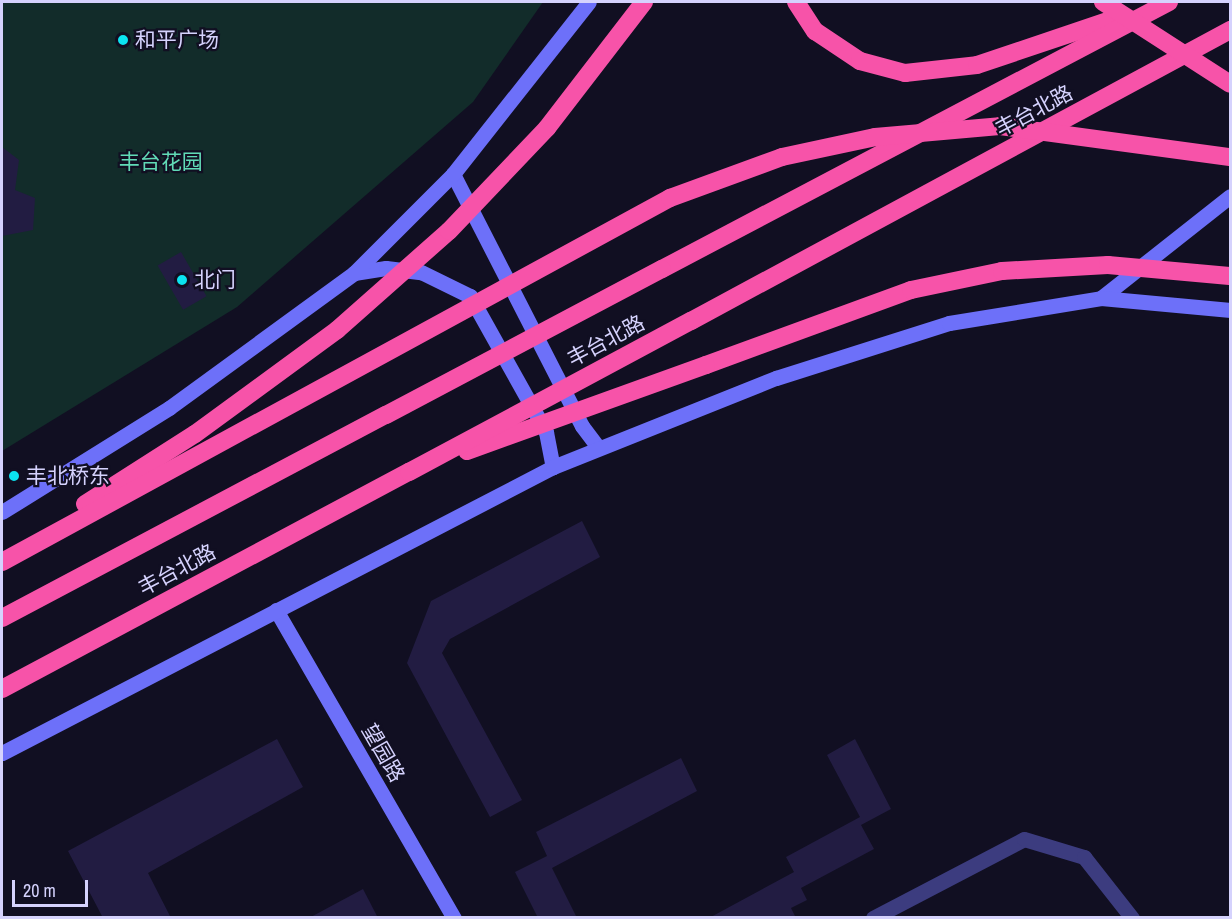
<!DOCTYPE html>
<html>
<head>
<meta charset="utf-8">
<style>
	body { margin:0 }
	#map { position:relative; width:1232px; height:919px; overflow:hidden; background:#110f22; font-family:"Archivo Narrow","Noto Sans SC",sans-serif }
	div>[style] { position:absolute }
	.green>* { inset:0; background:#122c2a }
	.building>* { inset:0; background:#221c42; transform-origin:0 0 }
	.street>* { height:15px; margin:-7.5px; padding:0 7.5px; transform-origin:7.5px; border-radius:7.5px; background:#3c3c7f }
	.secondary>* { height:15px; margin:-7.5px; padding:0 7.5px; transform-origin:7.5px; border-radius:7.5px; background:#6d70f9 }
	.highway>* { height:18px; margin:-9px; padding:0 9px; transform-origin:9px; border-radius:9px; background:#f753a9 }
	.highway-bridge>* { height:18px; margin:-9px; padding:0 9px; transform-origin:9px; border-radius:9px; background:#f753a9 }
	.dots>* { width:16px; height:16px; translate:-50% -50%; box-sizing:border-box; border:3px solid #110f22; border-radius:50% }
	span { translate:-50% -50%; white-space:nowrap; text-align:center; line-height:1.15; -webkit-text-stroke:4.5px #110f22; paint-order:stroke }
	.poi-label { font-size:21px; color:#d5d2fd }
	.left { translate:0 -50%; text-align:left }
	.street-label { font-size:21px; color:#d5d2fd }
	.park-label { font-size:21px; color:#61dab6 }
	.frame { position:absolute; inset:0; border:3px solid #d5d2fd; pointer-events:none }
	.scale { position:absolute; left:12px; top:880px; width:76px; height:27px; box-sizing:border-box; border:3px solid #d5d2fd; border-top:0; padding-left:8px; font-size:18px; line-height:21px; white-space:nowrap; color:#d5d2fd; -webkit-text-stroke:4px #110f22; paint-order:stroke }
</style>
</head>
<body>
<div id="map">
	<div class="green">
		<div style="clip-path:polygon(2px 2px,543px 2px,473px 102px,237px 307px,2px 451px)"></div>
	</div>
	<div class="building">
		<div style="clip-path:polygon(2px 147px,19px 160px,15px 190px,35px 198px,33px 230px,2px 236px)"></div>
		<div style="left:181px;top:252px;width:51px;height:27px;rotate:60deg"></div>
		<div style="clip-path:polygon(582px 521px,600px 557px,450px 639px,442px 653px,522px 800px,490px 817px,407px 663px,431px 601px)"></div>
		<div style="clip-path:polygon(277px 739px,303px 787px,148px 873px,171px 918px,103px 918px,68px 851px)"></div>
		<div style="clip-path:polygon(855px 739px,891px 809px,861px 825px,874px 849px,801px 888px,807px 900px,791px 908px,796px 918px,709px 918px,794px 872px,786px 857px,860px 817px,827px 755px)"></div>
		<div style="clip-path:polygon(681px 758px,697px 791px,552px 868px,577px 918px,538px 918px,515px 872px,547px 856px,536px 832px)"></div>
		<div style="clip-path:polygon(363px 889px,378px 918px,309px 918px)"></div>
	</div>
	<div class="street">
		<div style="left:873px;top:918px;width:170px;rotate:-27.6deg"></div>
		<div style="left:1024px;top:839px;width:63px;rotate:16.7deg"></div>
		<div style="left:1084px;top:857px;width:78px;rotate:51.8deg"></div>
	</div>
	<div class="secondary">
		<div style="left:453px;top:174px;width:283px;rotate:62.9deg"></div>
		<div style="left:582px;top:426px;width:26px;rotate:53deg"></div>
		<div style="left:354px;top:273px;width:32px;rotate:-9deg"></div>
		<div style="left:386px;top:268px;width:35px;rotate:7deg"></div>
		<div style="left:421px;top:272px;width:55px;rotate:26.1deg"></div>
		<div style="left:470px;top:296px;width:156px;rotate:60.8deg"></div>
		<div style="left:546px;top:432px;width:36px;rotate:79deg"></div>
		<div style="left:1101px;top:298px;width:164px;rotate:-38.3deg"></div>
		<div style="left:2px;top:512px;width:197px;rotate:-31.9deg"></div>
		<div style="left:169px;top:408px;width:229px;rotate:-36.1deg"></div>
		<div style="left:354px;top:273px;width:140px;rotate:-45deg"></div>
		<div style="left:453px;top:174px;width:219px;rotate:-51.7deg"></div>
		<div style="left:276px;top:610px;width:356px;rotate:60deg"></div>
		<div style="left:2px;top:753px;width:621px;rotate:-27.43deg"></div>
		<div style="left:553px;top:467px;width:240px;rotate:-21.8deg"></div>
		<div style="left:776px;top:378px;width:182px;rotate:-17.6deg"></div>
		<div style="left:949px;top:323px;width:154px;rotate:-9.3deg"></div>
		<div style="left:1101px;top:298px;width:130px;rotate:5.3deg"></div>
	</div>
	<div class="highway">
		<div style="left:796px;top:2px;width:35px;rotate:57deg"></div>
		<div style="left:815px;top:31px;width:54px;rotate:33.7deg"></div>
		<div style="left:860px;top:61px;width:47px;rotate:14.9deg"></div>
		<div style="left:905px;top:73px;width:72px;rotate:-6.3deg"></div>
		<div style="left:977px;top:65px;width:154px;rotate:-18.6deg"></div>
		<div style="left:662px;top:269px;width:573px;rotate:-27.77deg"></div>
		<div style="left:691px;top:321px;width:613px;rotate:-28.36deg"></div>
		<div style="left:706px;top:365px;width:218px;rotate:-20.1deg"></div>
		<div style="left:2px;top:618px;width:434px;rotate:-27.9deg"></div>
		<div style="left:2px;top:689px;width:461px;rotate:-28.1deg"></div>
	</div>
	<div class="highway-bridge">
		<div style="left:1103px;top:2px;width:151px;rotate:32.8deg"></div>
		<div style="left:911px;top:290px;width:93px;rotate:-11.8deg"></div>
		<div style="left:1002px;top:271px;width:106px;rotate:-3.2deg"></div>
		<div style="left:1108px;top:265px;width:122px;rotate:5.2deg"></div>
		<div style="left:386px;top:415px;width:312px;rotate:-27.9deg"></div>
		<div style="left:467px;top:451px;width:254px;rotate:-19.8deg"></div>
		<div style="left:409px;top:472px;width:320px;rotate:-28.2deg"></div>
		<div style="left:85px;top:504px;width:130px;rotate:-32.5deg"></div>
		<div style="left:195px;top:434px;width:176px;rotate:-36.2deg"></div>
		<div style="left:337px;top:330px;width:149px;rotate:-41.5deg"></div>
		<div style="left:449px;top:231px;width:142px;rotate:-46.4deg"></div>
		<div style="left:547px;top:128px;width:159px;rotate:-52.4deg"></div>
		<div style="left:2px;top:562px;width:761px;rotate:-28.59deg"></div>
		<div style="left:670px;top:198px;width:119px;rotate:-20.1deg"></div>
		<div style="left:782px;top:157px;width:95px;rotate:-12.1deg"></div>
		<div style="left:875px;top:137px;width:125px;rotate:-5deg"></div>
		<div style="left:1000px;top:126px;width:232px;rotate:7.7deg"></div>
	</div>
	<div class="dots">
		<div style="left:123px;top:40px;background:#0be4f0"></div>
		<div style="left:182px;top:280px;background:#0be4f0"></div>
		<div style="left:14px;top:476px;background:#0be4f0"></div>
	</div>
	<div class="poi-label">
		<span class="left" style="left:135px;top:40px">和平广场</span>
		<span class="left" style="left:194px;top:280px">北门</span>
		<span class="left" style="left:26px;top:476px">丰北桥东</span>
	</div>
	<div class="street-label">
		<span style="left:1034px;top:111px;rotate:-28deg">丰台北路</span>
		<span style="left:606px;top:341px;rotate:-28deg">丰台北路</span>
		<span style="left:177px;top:570px;rotate:-28deg">丰台北路</span>
		<span style="left:383px;top:753px;rotate:60deg">望园路</span>
	</div>
	<div class="park-label">
		<span style="left:161px;top:162px">丰台花园</span>
	</div>
	<div class="frame"></div>
	<div class="scale">20 m</div>
</div>
</body>
</html>
